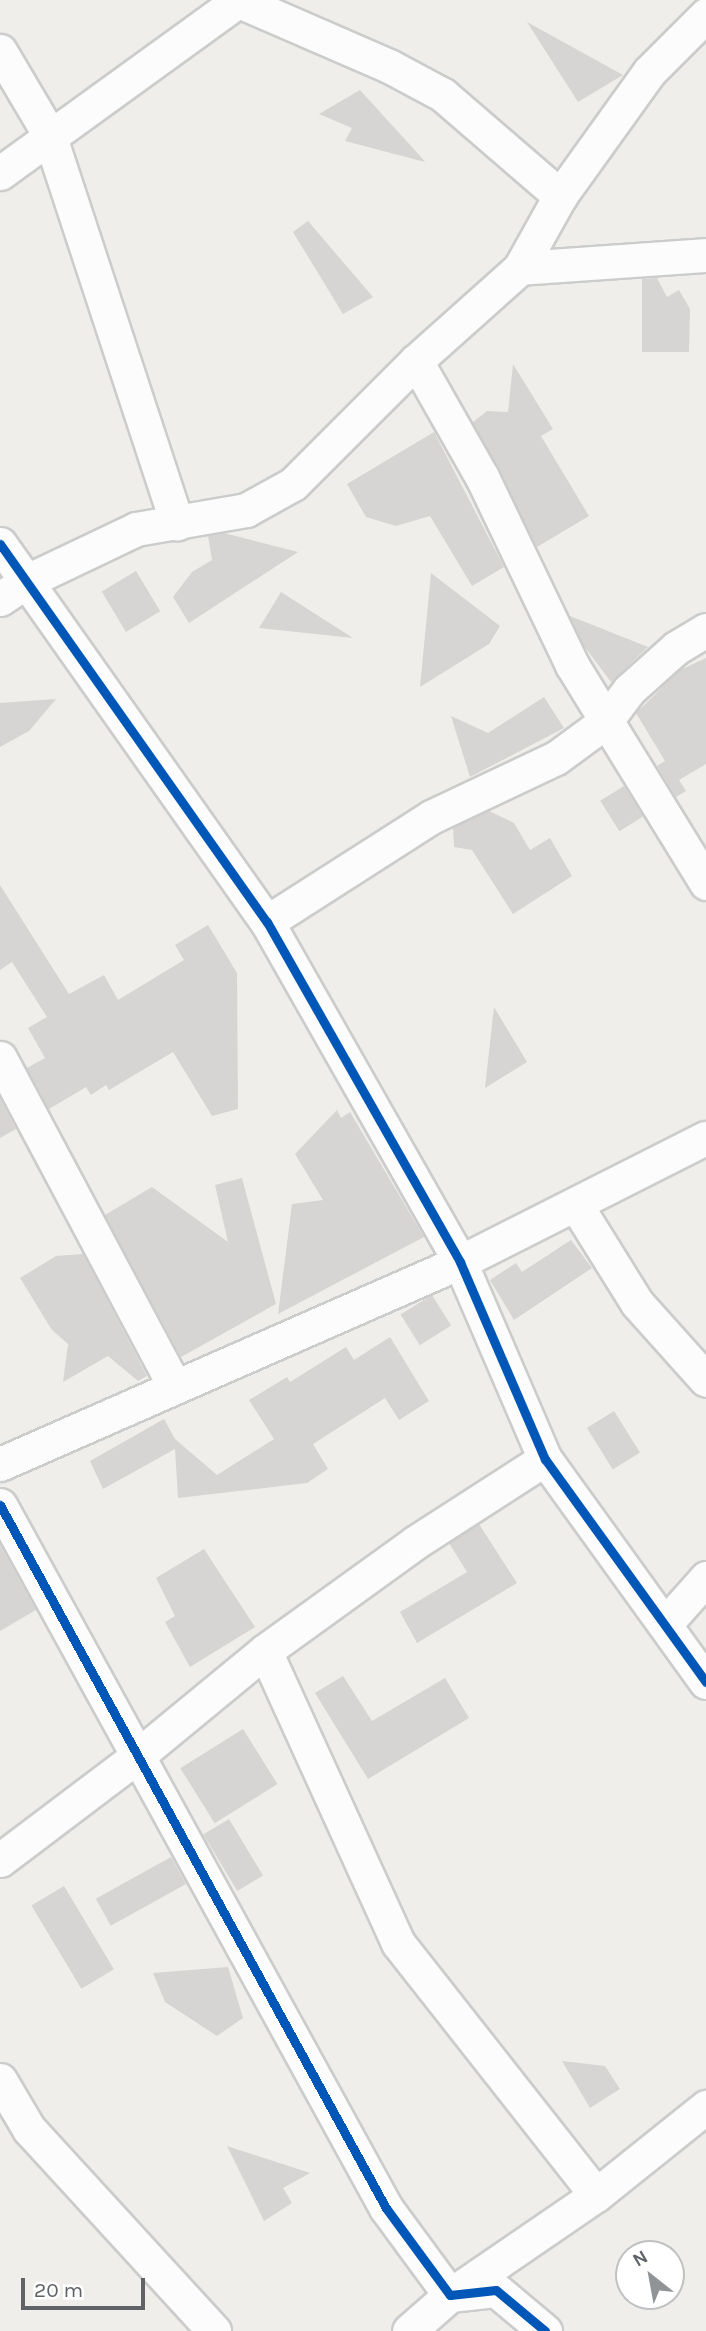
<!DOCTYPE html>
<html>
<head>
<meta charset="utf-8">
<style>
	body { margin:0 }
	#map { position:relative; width:706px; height:2331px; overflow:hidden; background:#efeeea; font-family:Karla,sans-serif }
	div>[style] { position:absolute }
	.building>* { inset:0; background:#d6d5d3; transform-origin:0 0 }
	.roads { filter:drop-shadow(2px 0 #cbcccc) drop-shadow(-2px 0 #cbcccc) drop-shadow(0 2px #cbcccc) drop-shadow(0 -2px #cbcccc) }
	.street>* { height:33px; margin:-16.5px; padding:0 16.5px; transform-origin:16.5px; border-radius:16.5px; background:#fdfcfc }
	.cycleway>* { height:9px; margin:-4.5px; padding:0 4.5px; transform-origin:4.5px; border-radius:4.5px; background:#0057b8 }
	span { translate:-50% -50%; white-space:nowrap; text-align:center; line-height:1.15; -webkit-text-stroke:5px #fff; paint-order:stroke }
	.north { position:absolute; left:615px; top:2240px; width:70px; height:70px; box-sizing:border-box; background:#fff; border:2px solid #bfc1c3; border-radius:50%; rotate:329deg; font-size:19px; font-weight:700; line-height:28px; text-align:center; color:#5f6368 }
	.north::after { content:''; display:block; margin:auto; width:24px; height:32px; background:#919496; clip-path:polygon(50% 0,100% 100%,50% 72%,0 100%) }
	.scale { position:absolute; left:21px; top:2278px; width:124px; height:32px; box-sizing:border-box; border:4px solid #5f6368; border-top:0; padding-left:9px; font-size:21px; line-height:24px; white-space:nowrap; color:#5f6368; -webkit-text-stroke:5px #fff; paint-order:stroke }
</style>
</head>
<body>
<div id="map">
	<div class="building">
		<div style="clip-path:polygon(527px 22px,623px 75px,578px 102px)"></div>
		<div style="clip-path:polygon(360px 90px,421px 157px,425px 162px,345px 141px,352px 128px,319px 114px)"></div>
		<div style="clip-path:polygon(308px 221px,373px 297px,343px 314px,293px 232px)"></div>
		<div style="clip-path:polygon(657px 278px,667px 297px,679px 290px,690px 309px,689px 352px,642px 352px,642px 279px)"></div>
		<div style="clip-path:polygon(513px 364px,553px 429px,541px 436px,589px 516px,537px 547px,473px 422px,487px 411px,508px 412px)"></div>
		<div style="clip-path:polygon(434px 432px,504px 567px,472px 586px,430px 516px,396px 526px,366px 517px,347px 484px)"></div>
		<div style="clip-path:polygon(224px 533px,298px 552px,189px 623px,173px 597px,192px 572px,212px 560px,208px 536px)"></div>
		<div style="left:136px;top:571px;width:47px;height:40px;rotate:59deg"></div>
		<div style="clip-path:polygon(431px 573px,500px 626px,489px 644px,420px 687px)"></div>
		<div style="clip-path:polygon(281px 592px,353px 638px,259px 628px)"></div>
		<div style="clip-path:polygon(570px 616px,648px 647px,611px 682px,584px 646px)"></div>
		<div style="clip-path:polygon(706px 658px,706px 764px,679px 780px,686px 791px,676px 797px,657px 766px,665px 761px,636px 713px,680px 670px)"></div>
		<div style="clip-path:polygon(544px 697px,564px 728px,470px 777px,451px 716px,488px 733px)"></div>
		<div style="clip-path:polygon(56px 699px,29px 731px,0 747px,0 703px)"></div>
		<div style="left:624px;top:786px;width:36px;height:28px;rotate:58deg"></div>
		<div style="clip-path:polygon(489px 811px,514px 823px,530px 850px,550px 838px,572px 876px,513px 914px,472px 850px,454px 847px,453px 828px)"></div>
		<div style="clip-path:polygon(0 885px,69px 994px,104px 975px,118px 1000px,184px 960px,175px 945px,208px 925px,237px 973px,238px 1109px,212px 1116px,173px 1052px,109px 1090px,106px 1085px,91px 1095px,86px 1087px,49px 1109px,27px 1068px,45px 1058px,28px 1028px,47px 1017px,12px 962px,0 970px)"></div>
		<div style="clip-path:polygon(494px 1007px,527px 1062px,485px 1088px)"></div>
		<div style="clip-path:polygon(0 1099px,16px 1129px,0 1138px)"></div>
		<div style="clip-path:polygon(337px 1110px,341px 1118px,350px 1112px,424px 1237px,278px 1314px,292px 1204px,323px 1200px,295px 1154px)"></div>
		<div style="clip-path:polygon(242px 1178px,276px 1304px,181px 1357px,105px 1215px,152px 1187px,228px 1242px,215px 1185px)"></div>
		<div style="clip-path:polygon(571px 1240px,592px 1268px,514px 1320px,490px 1280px,516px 1263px,522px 1272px)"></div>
		<div style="clip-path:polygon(83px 1254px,147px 1376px,138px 1381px,108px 1356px,63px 1382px,68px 1344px,52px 1330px,20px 1278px,56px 1256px)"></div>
		<div style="left:432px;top:1295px;width:36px;height:37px;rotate:58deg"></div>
		<div style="clip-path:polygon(390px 1337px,429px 1401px,399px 1420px,385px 1398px,313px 1444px,328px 1469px,307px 1483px,178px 1498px,175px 1449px,103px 1489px,90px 1461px,164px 1419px,175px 1439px,217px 1475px,274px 1439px,249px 1400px,287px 1377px,290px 1382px,346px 1347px,354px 1360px)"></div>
		<div style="left:614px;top:1411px;width:49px;height:32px;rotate:58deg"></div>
		<div style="clip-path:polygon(479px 1524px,517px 1583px,417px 1643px,400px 1612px,467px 1572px,449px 1543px)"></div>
		<div style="clip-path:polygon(0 1545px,36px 1610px,0 1631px)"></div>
		<div style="clip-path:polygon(204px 1549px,255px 1627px,190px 1667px,165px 1622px,175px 1616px,156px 1578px)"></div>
		<div style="clip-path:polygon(343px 1676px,372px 1721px,445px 1678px,469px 1718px,368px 1779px,315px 1693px)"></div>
		<div style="left:243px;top:1729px;width:65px;height:74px;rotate:58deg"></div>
		<div style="left:229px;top:1819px;width:66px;height:30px;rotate:59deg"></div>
		<div style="left:171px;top:1857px;width:31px;height:86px;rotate:61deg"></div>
		<div style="left:64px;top:1886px;width:97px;height:38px;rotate:59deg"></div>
		<div style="clip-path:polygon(228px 1967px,243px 2018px,217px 2036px,165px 2002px,153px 1973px)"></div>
		<div style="clip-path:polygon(562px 2061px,605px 2066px,620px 2089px,590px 2108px)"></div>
		<div style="clip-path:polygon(227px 2146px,310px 2173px,283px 2188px,292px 2203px,264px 2221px)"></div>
	</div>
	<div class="roads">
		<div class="street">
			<div style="left:237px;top:0;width:166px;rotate:23.5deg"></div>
			<div style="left:389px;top:66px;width:61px;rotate:28.2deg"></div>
			<div style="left:443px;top:95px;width:155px;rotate:40.8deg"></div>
			<div style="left:0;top:51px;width:96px;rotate:59.4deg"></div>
			<div style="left:49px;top:134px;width:410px;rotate:71.8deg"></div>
			<div style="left:0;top:173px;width:294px;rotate:-35.9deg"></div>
			<div style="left:520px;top:268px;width:186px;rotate:-4deg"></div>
			<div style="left:416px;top:361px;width:133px;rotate:60.4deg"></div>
			<div style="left:482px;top:477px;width:208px;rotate:64.4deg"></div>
			<div style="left:572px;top:665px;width:256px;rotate:58.4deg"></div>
			<div style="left:0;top:544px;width:463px;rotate:54.8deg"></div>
			<div style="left:267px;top:922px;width:391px;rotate:60.4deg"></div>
			<div style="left:460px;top:1262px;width:215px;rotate:66.7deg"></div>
			<div style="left:545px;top:1459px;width:275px;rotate:54.2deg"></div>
			<div style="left:0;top:599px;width:30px;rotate:-34deg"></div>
			<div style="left:25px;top:582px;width:123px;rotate:-25.5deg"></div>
			<div style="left:136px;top:529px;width:112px;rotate:-9.8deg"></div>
			<div style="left:246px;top:510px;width:54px;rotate:-29deg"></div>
			<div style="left:293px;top:484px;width:174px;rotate:-45deg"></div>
			<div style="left:416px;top:361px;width:140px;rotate:-41.8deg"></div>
			<div style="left:520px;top:268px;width:82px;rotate:-60.9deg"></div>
			<div style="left:560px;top:196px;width:153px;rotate:-54.3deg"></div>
			<div style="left:649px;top:72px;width:81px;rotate:-45deg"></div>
			<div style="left:267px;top:922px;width:195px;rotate:-32.6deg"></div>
			<div style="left:431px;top:817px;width:138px;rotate:-25.3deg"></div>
			<div style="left:556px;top:758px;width:61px;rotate:-36.3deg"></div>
			<div style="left:605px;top:722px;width:40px;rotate:-53deg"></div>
			<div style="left:629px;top:690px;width:63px;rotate:-41.8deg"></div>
			<div style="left:676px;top:648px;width:35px;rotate:-31deg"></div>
			<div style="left:0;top:1058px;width:370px;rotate:62deg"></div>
			<div style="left:576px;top:1205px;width:115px;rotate:58.1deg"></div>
			<div style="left:637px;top:1303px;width:103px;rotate:48.1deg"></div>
			<div style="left:0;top:1464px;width:502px;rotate:-23.71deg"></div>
			<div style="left:460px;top:1262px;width:275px;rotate:-26.8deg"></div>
			<div style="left:0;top:1505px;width:802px;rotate:61.23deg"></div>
			<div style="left:386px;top:2208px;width:108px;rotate:53.7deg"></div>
			<div style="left:450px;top:2295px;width:46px;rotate:-6.2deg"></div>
			<div style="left:496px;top:2290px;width:64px;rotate:39.9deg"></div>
			<div style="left:667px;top:1622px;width:59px;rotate:-48.4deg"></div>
			<div style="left:265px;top:1651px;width:321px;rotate:65.5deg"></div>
			<div style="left:398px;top:1943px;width:320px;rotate:51.8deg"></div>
			<div style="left:0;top:1860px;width:169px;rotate:-37.1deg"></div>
			<div style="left:135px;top:1758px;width:168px;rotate:-39.5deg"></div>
			<div style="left:265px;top:1651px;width:186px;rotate:-35.8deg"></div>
			<div style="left:416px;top:1542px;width:153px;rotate:-32.8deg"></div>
			<div style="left:0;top:2080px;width:57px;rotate:59.4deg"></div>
			<div style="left:29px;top:2129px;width:274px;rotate:47.5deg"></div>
			<div style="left:409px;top:2331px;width:55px;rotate:-41.3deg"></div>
			<div style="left:450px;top:2295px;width:177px;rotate:-34.4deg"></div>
			<div style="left:596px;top:2195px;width:141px;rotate:-38.7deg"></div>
		</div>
	</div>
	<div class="cycleway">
		<div style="left:0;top:544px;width:463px;rotate:54.8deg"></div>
		<div style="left:267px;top:922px;width:391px;rotate:60.4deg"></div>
		<div style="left:460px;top:1262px;width:215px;rotate:66.7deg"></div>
		<div style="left:545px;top:1459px;width:275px;rotate:54.2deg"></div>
		<div style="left:0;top:1505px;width:802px;rotate:61.23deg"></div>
		<div style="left:386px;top:2208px;width:108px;rotate:53.7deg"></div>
		<div style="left:450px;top:2295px;width:46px;rotate:-6.2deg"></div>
		<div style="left:496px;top:2290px;width:64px;rotate:39.9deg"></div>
	</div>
	<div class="north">N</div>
	<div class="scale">20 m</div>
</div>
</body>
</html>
